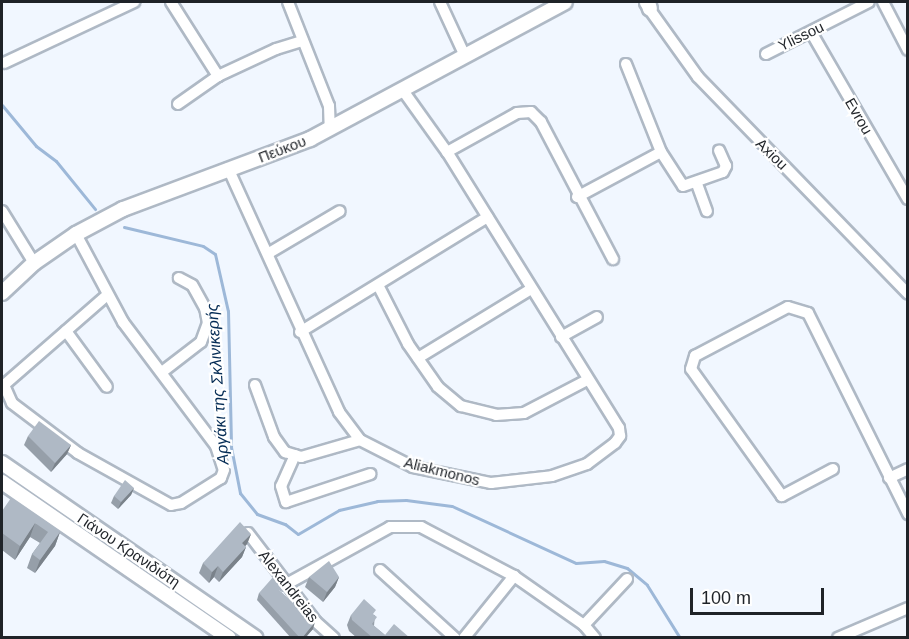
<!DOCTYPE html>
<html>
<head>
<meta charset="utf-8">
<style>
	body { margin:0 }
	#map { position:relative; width:909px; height:639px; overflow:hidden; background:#f1f7ff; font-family:Arial,sans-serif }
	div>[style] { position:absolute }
	.stream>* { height:3px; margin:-1.5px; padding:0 1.5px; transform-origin:1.5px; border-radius:1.5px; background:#9db8d8 }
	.roads { filter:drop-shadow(2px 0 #afb9c5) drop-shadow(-2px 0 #afb9c5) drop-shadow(0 2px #afb9c5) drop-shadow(0 -2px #afb9c5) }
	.minor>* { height:10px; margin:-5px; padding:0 5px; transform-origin:5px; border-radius:5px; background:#fff }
	.major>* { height:14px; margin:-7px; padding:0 7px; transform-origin:7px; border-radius:7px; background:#fff }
	.wall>* { inset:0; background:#969fa9 }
	.shaded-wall>* { inset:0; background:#7a828a }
	.building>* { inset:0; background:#afb9c5 }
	span { translate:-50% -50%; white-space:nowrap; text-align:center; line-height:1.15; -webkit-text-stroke:4.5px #fff; paint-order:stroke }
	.street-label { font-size:15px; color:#1f2328 }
	.water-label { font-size:16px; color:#052c55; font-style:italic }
	.frame { position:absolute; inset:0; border:3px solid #1f2328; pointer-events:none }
	.scale { position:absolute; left:690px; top:588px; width:134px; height:27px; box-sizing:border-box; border:3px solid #1f2328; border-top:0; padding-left:8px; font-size:18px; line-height:21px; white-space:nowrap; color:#1f2328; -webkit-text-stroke:4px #fff; paint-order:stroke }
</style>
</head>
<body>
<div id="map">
	<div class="stream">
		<div style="left:2px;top:105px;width:53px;rotate:50.3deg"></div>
		<div style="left:36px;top:146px;width:25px;rotate:37deg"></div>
		<div style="left:56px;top:161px;width:62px;rotate:50.9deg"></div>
		<div style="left:124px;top:227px;width:81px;rotate:13.5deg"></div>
		<div style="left:203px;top:246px;width:14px;rotate:34deg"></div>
		<div style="left:215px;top:254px;width:58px;rotate:77.2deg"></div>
		<div style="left:228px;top:311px;width:136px;rotate:88.7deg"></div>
		<div style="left:231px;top:447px;width:47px;rotate:78.9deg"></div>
		<div style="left:240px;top:493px;width:27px;rotate:51deg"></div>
		<div style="left:257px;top:514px;width:30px;rotate:20deg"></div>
		<div style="left:285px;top:524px;width:16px;rotate:38deg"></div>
		<div style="left:298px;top:534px;width:48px;rotate:-30.3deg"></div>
		<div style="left:339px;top:510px;width:39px;rotate:-13deg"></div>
		<div style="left:377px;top:501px;width:29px;rotate:-2deg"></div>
		<div style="left:406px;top:500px;width:46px;rotate:7.4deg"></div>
		<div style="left:452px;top:506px;width:136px;rotate:24.7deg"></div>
		<div style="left:576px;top:563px;width:28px;rotate:-4deg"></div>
		<div style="left:604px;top:561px;width:24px;rotate:17deg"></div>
		<div style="left:627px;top:568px;width:26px;rotate:40deg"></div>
		<div style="left:647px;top:585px;width:62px;rotate:58.1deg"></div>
	</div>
	<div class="roads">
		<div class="minor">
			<div style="left:171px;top:2px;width:88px;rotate:57.6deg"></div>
			<div style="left:288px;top:2px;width:112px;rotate:68.5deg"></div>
			<div style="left:329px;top:106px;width:23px;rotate:88deg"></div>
			<div style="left:440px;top:2px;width:60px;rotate:65.2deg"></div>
			<div style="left:883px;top:2px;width:54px;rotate:62.5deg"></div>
			<div style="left:645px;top:3px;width:91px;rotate:54.4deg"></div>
			<div style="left:698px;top:77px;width:302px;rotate:45.9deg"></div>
			<div style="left:811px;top:32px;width:193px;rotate:59.9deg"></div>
			<div style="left:766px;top:54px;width:115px;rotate:-26.8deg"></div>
			<div style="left:4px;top:63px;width:144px;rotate:-25.1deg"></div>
			<div style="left:626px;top:64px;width:95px;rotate:68.3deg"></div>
			<div style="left:661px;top:152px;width:40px;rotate:57.1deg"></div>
			<div style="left:683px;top:186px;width:42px;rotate:-19.3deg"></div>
			<div style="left:723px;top:172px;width:7px;rotate:-63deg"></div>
			<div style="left:726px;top:166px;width:17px;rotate:-114deg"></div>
			<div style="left:178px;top:104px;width:49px;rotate:-35deg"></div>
			<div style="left:218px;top:76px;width:64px;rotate:-25deg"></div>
			<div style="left:276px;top:49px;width:28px;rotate:-17deg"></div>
			<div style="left:447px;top:152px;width:80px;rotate:-29.1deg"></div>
			<div style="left:517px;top:113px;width:14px;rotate:-4deg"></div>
			<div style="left:531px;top:112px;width:14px;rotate:45deg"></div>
			<div style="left:541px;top:122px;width:155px;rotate:62.3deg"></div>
			<div style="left:228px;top:168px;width:268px;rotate:65.5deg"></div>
			<div style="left:339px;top:412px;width:35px;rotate:53deg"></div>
			<div style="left:360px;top:440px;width:59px;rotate:27deg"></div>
			<div style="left:413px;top:467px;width:80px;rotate:11.6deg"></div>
			<div style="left:491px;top:483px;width:61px;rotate:-6.5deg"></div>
			<div style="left:552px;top:476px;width:37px;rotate:-19deg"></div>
			<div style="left:587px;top:464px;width:35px;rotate:-37deg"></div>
			<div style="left:615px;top:443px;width:9px;rotate:-54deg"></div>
			<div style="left:620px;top:436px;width:8px;rotate:-97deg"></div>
			<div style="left:619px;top:428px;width:325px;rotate:-121.9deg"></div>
			<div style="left:447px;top:152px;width:74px;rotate:-125.6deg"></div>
			<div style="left:697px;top:184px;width:29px;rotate:70deg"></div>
			<div style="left:577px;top:197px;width:95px;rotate:-28.2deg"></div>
			<div style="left:2px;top:211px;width:61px;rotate:58.4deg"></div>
			<div style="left:76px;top:234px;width:100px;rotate:61.9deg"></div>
			<div style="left:123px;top:322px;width:155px;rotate:53.1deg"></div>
			<div style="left:216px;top:446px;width:25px;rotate:72deg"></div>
			<div style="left:224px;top:470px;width:9px;rotate:111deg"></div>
			<div style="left:221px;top:478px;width:47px;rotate:148deg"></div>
			<div style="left:181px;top:503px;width:10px;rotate:169deg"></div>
			<div style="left:171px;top:505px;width:107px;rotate:-150.8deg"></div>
			<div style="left:78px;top:453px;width:83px;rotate:-142.9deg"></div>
			<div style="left:12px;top:403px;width:20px;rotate:-114deg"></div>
			<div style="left:4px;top:385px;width:137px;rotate:-41.1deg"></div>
			<div style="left:269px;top:253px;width:82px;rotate:-30.6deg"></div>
			<div style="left:378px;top:285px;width:66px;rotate:63deg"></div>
			<div style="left:408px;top:344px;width:52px;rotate:55.1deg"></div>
			<div style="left:438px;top:387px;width:30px;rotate:40deg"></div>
			<div style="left:461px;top:406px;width:36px;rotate:14deg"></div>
			<div style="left:496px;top:415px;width:28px;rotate:-4deg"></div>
			<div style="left:524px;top:413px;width:71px;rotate:-27.6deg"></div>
			<div style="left:66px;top:331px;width:69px;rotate:53.8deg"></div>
			<div style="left:300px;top:332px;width:220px;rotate:-31.5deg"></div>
			<div style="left:561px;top:337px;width:41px;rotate:-29.1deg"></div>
			<div style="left:418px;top:358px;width:132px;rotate:-31.4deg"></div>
			<div style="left:162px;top:372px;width:49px;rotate:-37.6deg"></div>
			<div style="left:201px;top:342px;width:20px;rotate:-70deg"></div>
			<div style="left:208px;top:323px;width:15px;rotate:-101deg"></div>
			<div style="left:205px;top:308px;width:26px;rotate:-119deg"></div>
			<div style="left:192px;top:285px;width:15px;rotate:-152deg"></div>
			<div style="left:255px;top:385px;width:55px;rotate:69.9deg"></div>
			<div style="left:274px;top:437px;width:19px;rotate:54deg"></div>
			<div style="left:285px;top:452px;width:17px;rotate:17deg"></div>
			<div style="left:301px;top:457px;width:61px;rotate:-16.1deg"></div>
			<div style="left:295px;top:455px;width:34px;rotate:114deg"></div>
			<div style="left:281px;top:486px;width:17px;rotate:73deg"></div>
			<div style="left:286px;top:502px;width:89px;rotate:-18.4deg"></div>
			<div style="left:833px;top:469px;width:58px;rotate:152.1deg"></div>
			<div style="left:782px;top:496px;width:156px;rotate:-125.6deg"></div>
			<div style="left:691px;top:369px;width:14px;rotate:-73deg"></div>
			<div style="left:695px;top:356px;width:105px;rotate:-27.8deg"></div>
			<div style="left:788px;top:307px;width:21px;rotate:17deg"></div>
			<div style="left:808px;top:313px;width:225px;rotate:63.5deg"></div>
			<div style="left:889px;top:478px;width:21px;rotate:-25deg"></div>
			<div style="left:248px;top:533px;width:112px;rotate:52.6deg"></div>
			<div style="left:316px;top:622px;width:24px;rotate:42deg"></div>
			<div style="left:380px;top:570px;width:101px;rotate:42.2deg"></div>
			<div style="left:285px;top:585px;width:120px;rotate:-28.9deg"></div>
			<div style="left:390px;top:527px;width:31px"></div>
			<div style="left:421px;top:527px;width:105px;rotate:27.8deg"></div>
			<div style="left:514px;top:576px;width:85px;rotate:35deg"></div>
			<div style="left:584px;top:625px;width:17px;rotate:50deg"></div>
			<div style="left:584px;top:625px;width:63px;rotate:-46.9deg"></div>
			<div style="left:464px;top:638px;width:80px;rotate:-51.1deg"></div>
			<div style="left:838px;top:638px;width:76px;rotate:-23.2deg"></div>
		</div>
		<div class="major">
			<div style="left:648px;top:2px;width:7px;rotate:74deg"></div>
			<div style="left:2px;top:293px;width:44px;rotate:-43.2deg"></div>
			<div style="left:34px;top:263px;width:51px;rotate:-34.6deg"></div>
			<div style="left:76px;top:234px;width:53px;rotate:-28deg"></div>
			<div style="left:123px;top:209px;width:200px;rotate:-20.5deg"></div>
			<div style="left:310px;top:139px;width:289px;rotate:-28.2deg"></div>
			<div style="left:2px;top:463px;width:308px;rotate:34.6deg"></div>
			<div style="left:2px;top:482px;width:275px;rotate:34.5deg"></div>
		</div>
	</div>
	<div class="wall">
		<div style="clip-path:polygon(28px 436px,71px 445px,67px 454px,51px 472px,24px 445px)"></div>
		<div style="clip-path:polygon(134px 488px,131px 495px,118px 509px,111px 503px,114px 496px)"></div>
		<div style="clip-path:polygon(2px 511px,60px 532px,55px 546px,35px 573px,27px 568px,32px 554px,40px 543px,30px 537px,15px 560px,2px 550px)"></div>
		<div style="clip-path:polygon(251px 534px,247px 544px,245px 546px,246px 547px,242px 557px,219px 582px,214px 577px,209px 583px,199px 573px,203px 563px)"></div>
		<div style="clip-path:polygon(309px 577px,339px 577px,335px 587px,323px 602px,305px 587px)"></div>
		<div style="clip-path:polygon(281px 592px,313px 629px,305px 638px,291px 638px,257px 600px,259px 593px)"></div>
		<div style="clip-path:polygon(351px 615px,375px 615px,374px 626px,385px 635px,410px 638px,357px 638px,349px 631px,347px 625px)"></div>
	</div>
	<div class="shaded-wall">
		<div style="clip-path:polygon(71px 445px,67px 454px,51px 472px,55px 463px)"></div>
		<div style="clip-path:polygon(134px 488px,131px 495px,118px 509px,121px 502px)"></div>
		<div style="clip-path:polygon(35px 523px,30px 537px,15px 560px,20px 546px)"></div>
		<div style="clip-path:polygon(60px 532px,55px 546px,35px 573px,40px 560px)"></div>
		<div style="clip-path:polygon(251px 534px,247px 544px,238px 554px,242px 543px)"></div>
		<div style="clip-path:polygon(246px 547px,242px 557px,219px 582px,223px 572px)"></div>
		<div style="clip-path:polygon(218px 566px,214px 577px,209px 583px,212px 572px)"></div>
		<div style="clip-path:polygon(339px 577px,335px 587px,323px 602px,327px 592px)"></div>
		<div style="clip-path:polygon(315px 622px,313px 629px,305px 638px,302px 638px)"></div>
	</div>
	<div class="building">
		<div style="clip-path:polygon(39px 421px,71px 445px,55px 463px,28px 436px)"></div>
		<div style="clip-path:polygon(125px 480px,134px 488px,121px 502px,114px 496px)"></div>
		<div style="clip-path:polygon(11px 498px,60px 532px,40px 560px,32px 554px,48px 532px,35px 523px,20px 546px,2px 533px,2px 511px)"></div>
		<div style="clip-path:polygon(240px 522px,251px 534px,242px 543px,246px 547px,223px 572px,218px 566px,212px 572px,203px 563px)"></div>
		<div style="clip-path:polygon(329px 561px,339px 577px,327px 592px,309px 577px)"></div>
		<div style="clip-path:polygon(274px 576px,284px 584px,279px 590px,315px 622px,302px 638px,300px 638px,259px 593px)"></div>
		<div style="clip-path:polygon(364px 599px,376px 610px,373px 614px,377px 617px,372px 624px,385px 635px,394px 624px,410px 638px,373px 638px,352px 620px,351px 615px)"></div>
	</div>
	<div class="street-label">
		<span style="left:801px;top:36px;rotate:-26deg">Ylissou</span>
		<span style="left:859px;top:116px;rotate:60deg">Evrou</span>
		<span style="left:282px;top:149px;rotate:-21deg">Πεύκου</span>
		<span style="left:772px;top:154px;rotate:44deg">Axiou</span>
		<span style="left:442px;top:471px;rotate:14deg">Aliakmonos</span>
		<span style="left:129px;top:550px;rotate:34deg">Γιάνου Κρανιδιότη</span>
		<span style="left:289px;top:586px;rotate:52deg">Alexandreias</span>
	</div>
	<div class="water-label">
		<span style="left:218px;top:384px;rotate:-94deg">Αργάκι της Σκλινικερής</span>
	</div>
	<div class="frame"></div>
	<div class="scale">100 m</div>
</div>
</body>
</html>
